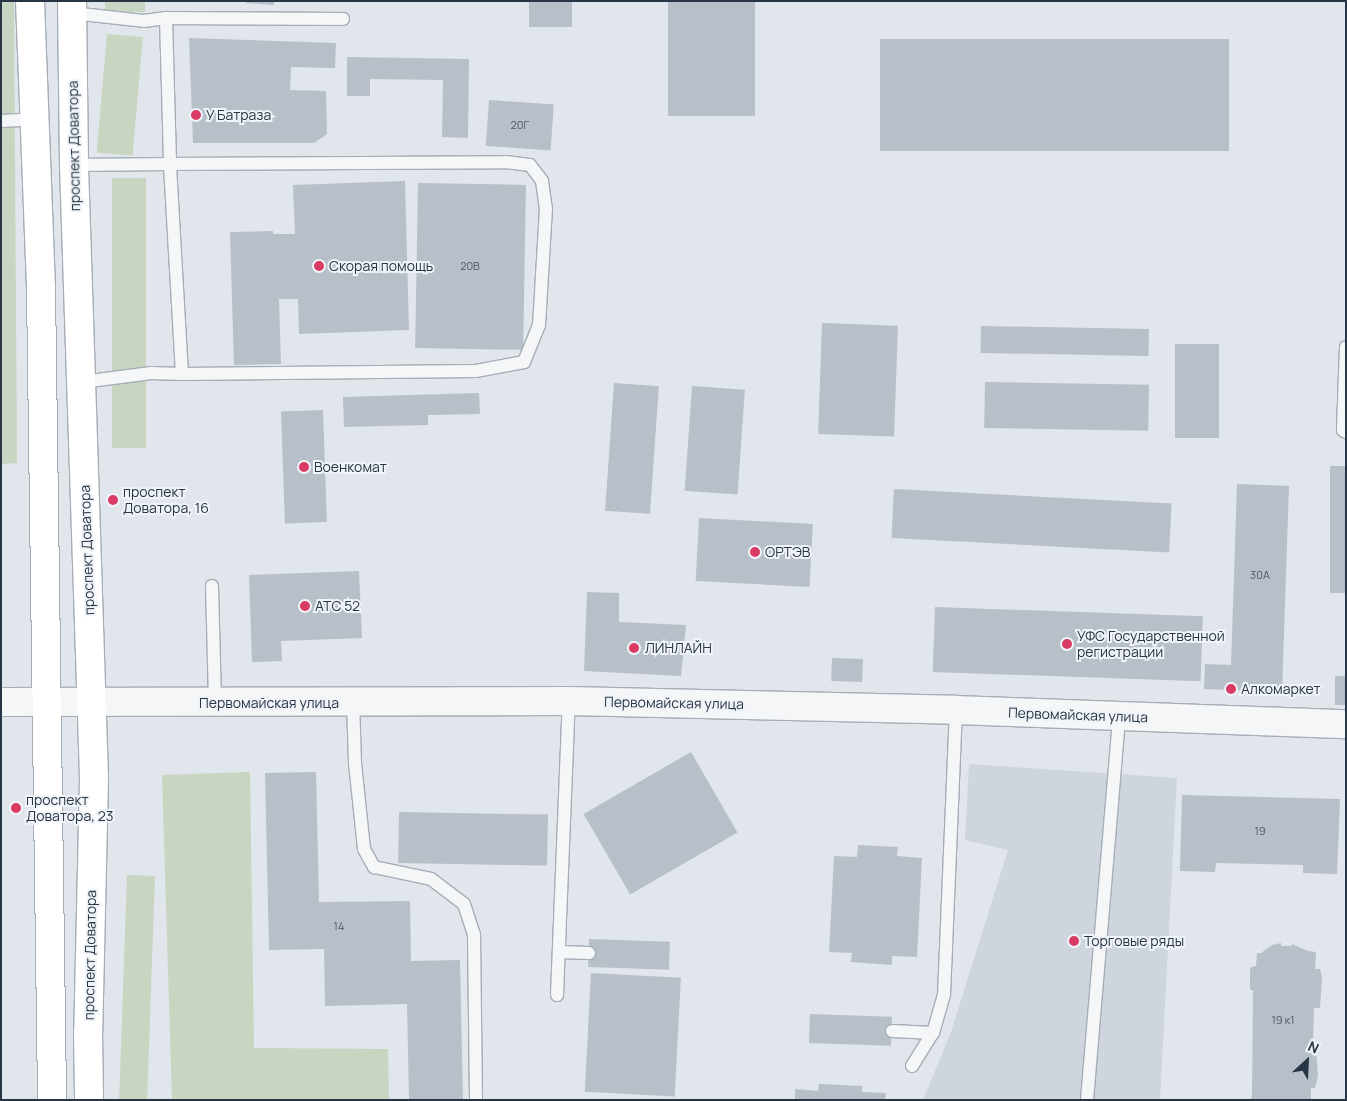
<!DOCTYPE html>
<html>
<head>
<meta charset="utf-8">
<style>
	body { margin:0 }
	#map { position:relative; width:1347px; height:1101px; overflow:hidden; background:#e0e6eb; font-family:Manrope,sans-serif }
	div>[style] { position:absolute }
	.built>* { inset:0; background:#ced5dd }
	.green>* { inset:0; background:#c8d5c1; transform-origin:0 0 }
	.building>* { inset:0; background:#b7bfc9; transform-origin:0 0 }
	.roads { filter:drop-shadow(1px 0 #a5adb6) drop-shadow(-1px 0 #a5adb6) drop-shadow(0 1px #a5adb6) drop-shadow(0 -1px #a5adb6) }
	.service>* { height:12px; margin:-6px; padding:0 6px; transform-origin:6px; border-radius:6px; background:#f4f6f8 }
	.tertiary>* { height:28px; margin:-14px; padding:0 14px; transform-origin:14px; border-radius:14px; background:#f4f6f8 }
	.primary>* { height:28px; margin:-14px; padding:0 14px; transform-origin:14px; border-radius:14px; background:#fff }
	.dots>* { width:14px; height:14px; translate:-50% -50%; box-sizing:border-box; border:2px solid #f0f4f8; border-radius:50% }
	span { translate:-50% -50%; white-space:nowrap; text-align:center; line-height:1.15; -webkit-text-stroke:4px #f0f4f8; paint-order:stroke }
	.number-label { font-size:11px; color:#4b5865 }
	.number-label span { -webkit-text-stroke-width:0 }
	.poi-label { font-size:14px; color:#273544 }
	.left { translate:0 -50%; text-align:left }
	.street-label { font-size:14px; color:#273544 }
	.frame { position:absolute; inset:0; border:2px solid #273544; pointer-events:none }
	.north { position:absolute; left:1282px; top:1036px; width:50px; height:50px; -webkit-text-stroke:4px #f0f4f8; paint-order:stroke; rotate:25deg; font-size:14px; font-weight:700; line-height:20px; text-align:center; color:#273544 }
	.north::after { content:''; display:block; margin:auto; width:18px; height:22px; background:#273544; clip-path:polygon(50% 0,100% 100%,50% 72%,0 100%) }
</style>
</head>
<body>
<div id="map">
	<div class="built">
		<div style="clip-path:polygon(969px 764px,1177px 778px,1160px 1100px,923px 1100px,951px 1032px,1008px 850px,965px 840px)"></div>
	</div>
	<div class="green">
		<div style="clip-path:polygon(1px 1px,14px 1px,17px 463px,1px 464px)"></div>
		<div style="left:105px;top:1px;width:40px;height:11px"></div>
		<div style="left:107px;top:34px;width:36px;height:119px;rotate:5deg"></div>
		<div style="left:112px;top:178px;width:34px;height:270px"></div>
		<div style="clip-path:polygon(250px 772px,254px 1048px,388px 1049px,389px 1100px,172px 1100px,162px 775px)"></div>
		<div style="left:127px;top:875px;width:28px;height:225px;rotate:2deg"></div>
	</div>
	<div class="building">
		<div style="clip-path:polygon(246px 1px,274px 1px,274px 5px,246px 3px)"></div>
		<div style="left:529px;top:1px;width:43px;height:26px"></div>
		<div style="left:668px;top:1px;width:87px;height:115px"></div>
		<div style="clip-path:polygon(189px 38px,336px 43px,335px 68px,291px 67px,290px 90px,326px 91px,327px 134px,314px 143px,193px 143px)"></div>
		<div style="left:880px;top:39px;width:349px;height:112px"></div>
		<div style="clip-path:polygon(347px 57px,469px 59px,468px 138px,442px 137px,443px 80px,370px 79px,370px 96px,347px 96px)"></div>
		<div style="left:489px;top:100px;width:65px;height:46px;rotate:4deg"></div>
		<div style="clip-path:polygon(405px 181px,409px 330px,299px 334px,298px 299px,279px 299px,281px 364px,234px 365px,230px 232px,273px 231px,273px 234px,295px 234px,293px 185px)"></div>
		<div style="left:418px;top:183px;width:108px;height:165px;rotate:1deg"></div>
		<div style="left:822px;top:323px;width:76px;height:111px;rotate:2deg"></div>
		<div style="left:981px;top:326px;width:168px;height:27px;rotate:1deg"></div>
		<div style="left:1175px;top:344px;width:44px;height:94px"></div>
		<div style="left:985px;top:382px;width:164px;height:46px;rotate:1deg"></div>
		<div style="left:614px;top:383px;width:45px;height:128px;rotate:4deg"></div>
		<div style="left:692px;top:386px;width:53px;height:105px;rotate:4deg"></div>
		<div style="clip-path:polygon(479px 393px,480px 414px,428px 415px,428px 425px,344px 427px,343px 397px)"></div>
		<div style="left:323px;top:410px;width:112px;height:42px;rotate:88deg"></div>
		<div style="left:1330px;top:466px;width:16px;height:127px"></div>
		<div style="clip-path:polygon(1237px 484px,1289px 486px,1282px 692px,1204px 689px,1205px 664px,1231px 665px)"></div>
		<div style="left:894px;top:489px;width:278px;height:49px;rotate:3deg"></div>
		<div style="left:699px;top:518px;width:114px;height:63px;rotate:3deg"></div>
		<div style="clip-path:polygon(359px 571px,362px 638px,281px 641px,282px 661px,252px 662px,249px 575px)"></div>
		<div style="clip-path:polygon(587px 592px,619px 593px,619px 622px,686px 625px,681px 676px,584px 671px)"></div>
		<div style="left:935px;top:607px;width:268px;height:65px;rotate:2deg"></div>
		<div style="left:832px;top:658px;width:31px;height:23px;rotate:2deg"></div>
		<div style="left:1335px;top:676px;width:11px;height:29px"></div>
		<div style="left:691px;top:752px;width:93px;height:124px;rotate:60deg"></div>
		<div style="clip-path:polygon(316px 772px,319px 902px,410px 901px,411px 961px,460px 960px,463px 1100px,409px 1100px,407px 1004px,325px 1006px,324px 949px,269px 950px,265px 773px)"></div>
		<div style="clip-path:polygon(1182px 795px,1340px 799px,1337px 874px,1303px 873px,1303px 865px,1216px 863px,1215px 872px,1180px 871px)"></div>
		<div style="left:399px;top:812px;width:149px;height:51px;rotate:1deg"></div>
		<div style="clip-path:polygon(858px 845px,898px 847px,897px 856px,922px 858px,917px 957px,892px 956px,892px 965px,851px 962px,852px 953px,829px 952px,834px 856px,857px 857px)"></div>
		<div style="left:589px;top:939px;width:81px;height:28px;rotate:2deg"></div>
		<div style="clip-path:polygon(1281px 943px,1281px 946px,1292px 946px,1292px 944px,1308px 951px,1316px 952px,1315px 969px,1320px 969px,1322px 977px,1320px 1008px,1314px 1008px,1313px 1047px,1316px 1047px,1318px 1076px,1315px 1088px,1311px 1088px,1311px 1100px,1250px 1100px,1252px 1096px,1253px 990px,1250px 990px,1250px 970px,1251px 967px,1256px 966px,1257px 953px,1261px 953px,1272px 945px)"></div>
		<div style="left:591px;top:973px;width:90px;height:119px;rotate:3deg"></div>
		<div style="left:810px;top:1014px;width:82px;height:29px;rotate:2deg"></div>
		<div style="clip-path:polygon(819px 1084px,862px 1086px,862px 1092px,886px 1093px,885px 1100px,795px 1100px,795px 1089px,818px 1091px)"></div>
	</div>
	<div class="roads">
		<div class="service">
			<div style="left:72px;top:13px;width:72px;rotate:6.3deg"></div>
			<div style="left:144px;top:21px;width:22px;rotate:-8deg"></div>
			<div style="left:166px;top:18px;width:146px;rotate:88.4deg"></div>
			<div style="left:170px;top:164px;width:96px;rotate:179.4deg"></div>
			<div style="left:166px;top:18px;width:177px;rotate:0.3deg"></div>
			<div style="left:1px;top:121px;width:34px;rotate:-3deg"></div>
			<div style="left:506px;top:162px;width:24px;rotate:7deg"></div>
			<div style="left:530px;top:165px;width:20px;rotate:53deg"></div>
			<div style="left:542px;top:181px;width:27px;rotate:82deg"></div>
			<div style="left:546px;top:208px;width:117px;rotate:93.4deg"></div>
			<div style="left:539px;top:325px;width:40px;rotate:112deg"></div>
			<div style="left:524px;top:362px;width:49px;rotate:169.4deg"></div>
			<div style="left:476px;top:371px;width:294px;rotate:179.4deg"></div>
			<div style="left:182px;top:374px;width:210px;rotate:-93.3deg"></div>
			<div style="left:170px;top:164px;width:336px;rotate:-0.3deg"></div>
			<div style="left:1346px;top:347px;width:83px;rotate:92.1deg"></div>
			<div style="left:1343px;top:430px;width:4px;rotate:34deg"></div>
			<div style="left:82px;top:382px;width:70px;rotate:-7.4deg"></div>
			<div style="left:151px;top:373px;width:31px;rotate:2deg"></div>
			<div style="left:212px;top:586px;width:117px;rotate:88.5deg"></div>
			<div style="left:353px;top:702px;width:61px;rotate:88.1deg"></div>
			<div style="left:355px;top:763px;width:86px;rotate:84deg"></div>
			<div style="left:364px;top:849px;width:21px;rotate:61deg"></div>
			<div style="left:374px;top:867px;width:58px;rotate:11.9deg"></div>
			<div style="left:431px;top:879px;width:41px;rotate:37.1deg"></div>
			<div style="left:464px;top:904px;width:33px;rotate:72deg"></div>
			<div style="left:474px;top:935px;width:165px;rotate:89.3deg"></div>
			<div style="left:559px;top:952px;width:30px;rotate:2deg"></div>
			<div style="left:557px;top:995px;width:294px;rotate:-87.7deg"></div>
			<div style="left:892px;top:1031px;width:41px;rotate:2.8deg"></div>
			<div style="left:912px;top:1066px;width:39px;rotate:-58deg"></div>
			<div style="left:933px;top:1033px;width:40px;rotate:-74deg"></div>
			<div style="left:944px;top:995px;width:285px;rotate:-87.6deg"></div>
			<div style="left:1087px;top:1100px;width:385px;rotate:-85.2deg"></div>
		</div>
		<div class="tertiary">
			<div style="left:1px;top:702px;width:568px;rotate:-0.1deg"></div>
			<div style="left:569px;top:701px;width:387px;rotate:1.3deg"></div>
			<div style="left:956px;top:710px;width:390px;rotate:2.1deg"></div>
		</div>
		<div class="primary">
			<div style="left:30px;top:1px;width:287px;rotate:87.8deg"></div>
			<div style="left:41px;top:288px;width:812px;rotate:89.22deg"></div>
			<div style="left:72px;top:1px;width:164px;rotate:89.3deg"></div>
			<div style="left:74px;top:165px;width:613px;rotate:88.13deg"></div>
			<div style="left:94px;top:778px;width:255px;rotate:91.3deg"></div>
			<div style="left:88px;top:1033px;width:67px;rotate:89.1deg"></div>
		</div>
	</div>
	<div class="dots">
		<div style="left:196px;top:115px;background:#da3b64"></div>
		<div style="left:319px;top:266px;background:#da3b64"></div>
		<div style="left:304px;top:467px;background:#da3b64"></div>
		<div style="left:113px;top:500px;background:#da3b64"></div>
		<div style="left:755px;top:552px;background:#da3b64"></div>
		<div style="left:305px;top:606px;background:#da3b64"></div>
		<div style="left:1067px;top:644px;background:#da3b64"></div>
		<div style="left:634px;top:648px;background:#da3b64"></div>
		<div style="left:1231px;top:689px;background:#da3b64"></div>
		<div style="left:16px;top:808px;background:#da3b64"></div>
		<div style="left:1074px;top:941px;background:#da3b64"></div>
	</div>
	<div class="number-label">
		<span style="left:520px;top:125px">20Г</span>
		<span style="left:470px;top:266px">20В</span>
		<span style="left:1260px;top:575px">30А</span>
		<span style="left:1260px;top:831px">19</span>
		<span style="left:339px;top:926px">14</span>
		<span style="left:1283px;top:1020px">19 к1</span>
	</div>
	<div class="poi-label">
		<span class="left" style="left:206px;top:115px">У Батраза</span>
		<span class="left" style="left:329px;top:266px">Скорая помощь</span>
		<span class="left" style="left:314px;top:467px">Военкомат</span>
		<span class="left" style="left:123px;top:500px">проспект<br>Доватора, 16</span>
		<span class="left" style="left:765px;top:552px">ОРТЭВ</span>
		<span class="left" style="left:315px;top:606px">АТС 52</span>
		<span class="left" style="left:1077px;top:644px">УФС Государственной<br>регистрации</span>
		<span class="left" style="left:645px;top:648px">ЛИНЛАЙН</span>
		<span class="left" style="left:1241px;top:689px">Алкомаркет</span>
		<span class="left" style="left:26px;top:808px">проспект<br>Доватора, 23</span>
		<span class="left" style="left:1084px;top:941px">Торговые ряды</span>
	</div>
	<div class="street-label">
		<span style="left:74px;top:146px;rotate:-91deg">проспект Доватора</span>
		<span style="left:87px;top:550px;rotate:-92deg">проспект Доватора</span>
		<span style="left:269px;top:703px">Первомайская улица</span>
		<span style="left:674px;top:703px;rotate:1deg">Первомайская улица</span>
		<span style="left:1078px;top:715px;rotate:2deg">Первомайская улица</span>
		<span style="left:90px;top:955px;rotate:-89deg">проспект Доватора</span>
	</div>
	<div class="frame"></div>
	<div class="north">N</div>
</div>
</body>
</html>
